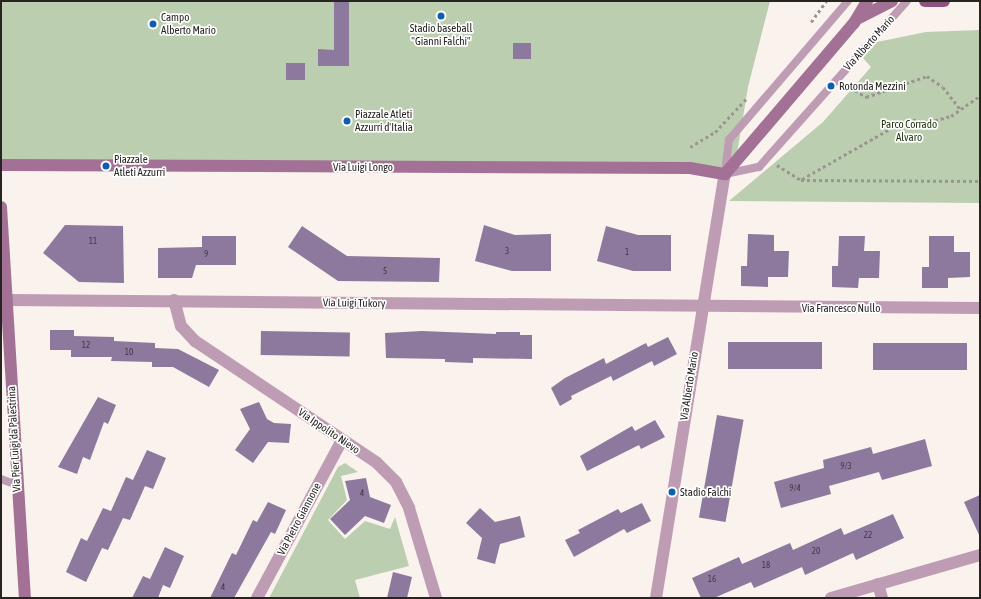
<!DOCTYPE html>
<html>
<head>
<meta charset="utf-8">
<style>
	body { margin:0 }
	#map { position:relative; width:981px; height:599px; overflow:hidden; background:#faf2ed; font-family:"Asap Condensed",sans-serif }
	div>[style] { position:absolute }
	.green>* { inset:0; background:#bbceaf }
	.building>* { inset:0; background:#8d799d; transform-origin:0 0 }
	.path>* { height:2.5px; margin-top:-1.25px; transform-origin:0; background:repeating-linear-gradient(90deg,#9a9591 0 3px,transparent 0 6px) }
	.lane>* { height:8px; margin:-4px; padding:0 4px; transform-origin:4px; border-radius:4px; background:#be9cb4 }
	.street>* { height:12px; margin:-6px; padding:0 6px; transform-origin:6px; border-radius:6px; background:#be9cb4 }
	.secondary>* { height:12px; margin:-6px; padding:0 6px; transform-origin:6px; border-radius:6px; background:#a27195 }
	.primary>* { height:12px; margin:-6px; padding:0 6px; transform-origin:6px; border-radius:6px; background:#8d527e }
	.dots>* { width:11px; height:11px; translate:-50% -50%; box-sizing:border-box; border:2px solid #fff; border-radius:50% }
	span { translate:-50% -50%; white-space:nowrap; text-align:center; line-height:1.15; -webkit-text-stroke:3.5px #fff; paint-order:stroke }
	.number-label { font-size:9px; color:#403941 }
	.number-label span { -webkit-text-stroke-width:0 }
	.poi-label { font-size:11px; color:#272422 }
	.left { translate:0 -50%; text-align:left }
	.street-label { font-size:11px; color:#272422 }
	.park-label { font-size:11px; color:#1c3209 }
	.frame { position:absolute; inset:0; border:2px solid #272422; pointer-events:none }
</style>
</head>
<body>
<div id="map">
	<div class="green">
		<div style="clip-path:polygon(1px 1px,770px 1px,748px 87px,734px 172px,1px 170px)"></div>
		<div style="clip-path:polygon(980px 30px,980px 203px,729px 201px,823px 122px,871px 67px,863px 58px,877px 42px,926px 32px)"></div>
		<div style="clip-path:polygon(345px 463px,358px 472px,341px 476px,347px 500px,328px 520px,345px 539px,365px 521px,390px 529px,395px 517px,409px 566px,355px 580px,360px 598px,269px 598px,338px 467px)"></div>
	</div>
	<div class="building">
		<div style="clip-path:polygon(334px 1px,349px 1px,349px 66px,318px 66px,318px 49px,334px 50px)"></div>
		<div style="left:531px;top:43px;width:16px;height:18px;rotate:90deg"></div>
		<div style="left:305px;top:63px;width:17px;height:19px;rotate:90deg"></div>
		<div style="clip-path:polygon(65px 225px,123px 226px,124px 283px,79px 282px,43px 253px)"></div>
		<div style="clip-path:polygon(484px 225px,515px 235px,551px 234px,551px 271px,512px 271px,475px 261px)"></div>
		<div style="clip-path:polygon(302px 226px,347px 256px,440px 258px,439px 282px,338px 281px,288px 247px)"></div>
		<div style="clip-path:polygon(606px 226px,638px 235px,671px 235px,671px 271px,633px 271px,597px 261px)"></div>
		<div style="clip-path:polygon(748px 234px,774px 235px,774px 251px,789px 251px,788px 277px,768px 277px,768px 287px,741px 286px,741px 266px,747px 266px)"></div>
		<div style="clip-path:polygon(202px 236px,236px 236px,236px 265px,196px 265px,192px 278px,158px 278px,158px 248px,202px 247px)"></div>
		<div style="clip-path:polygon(839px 236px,865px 236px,864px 251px,880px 251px,879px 278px,859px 278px,858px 288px,832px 287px,832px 266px,838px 266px)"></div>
		<div style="clip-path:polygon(929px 236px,954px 236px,954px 252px,970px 252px,970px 277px,948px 278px,948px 288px,922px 288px,922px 267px,929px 267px)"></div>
		<div style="clip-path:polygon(50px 330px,74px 330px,74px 336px,114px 337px,114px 341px,155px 343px,155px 348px,178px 349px,219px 370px,209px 387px,173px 367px,152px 367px,152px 362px,111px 361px,112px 357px,71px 357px,71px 350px,50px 350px)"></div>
		<div style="left:261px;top:331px;width:89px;height:24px;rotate:1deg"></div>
		<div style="clip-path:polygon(422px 331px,496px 334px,496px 332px,520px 332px,520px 335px,532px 335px,532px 359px,473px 358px,473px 363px,445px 362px,445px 359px,386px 358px,385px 333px)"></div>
		<div style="clip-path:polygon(668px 337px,677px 354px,654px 366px,652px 361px,613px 381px,611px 376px,571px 396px,572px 399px,560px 406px,551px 388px,565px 378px,604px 358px,606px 364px,646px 343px,648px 347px)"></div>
		<div style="left:822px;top:342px;width:27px;height:94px;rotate:90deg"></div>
		<div style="left:873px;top:343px;width:94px;height:27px"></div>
		<div style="clip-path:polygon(98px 397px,116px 405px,108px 424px,104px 422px,90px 460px,83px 457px,77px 474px,58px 467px)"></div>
		<div style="clip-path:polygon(259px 402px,267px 419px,274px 423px,291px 424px,289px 443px,268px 442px,253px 463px,235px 450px,250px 429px,240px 409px)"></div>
		<div style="left:717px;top:415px;width:27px;height:104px;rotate:10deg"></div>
		<div style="clip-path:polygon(655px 420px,665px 437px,641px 449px,639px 445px,587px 471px,580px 456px,632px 426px,635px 431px)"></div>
		<div style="clip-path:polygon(925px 439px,932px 466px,882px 480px,879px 472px,829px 486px,831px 494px,781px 508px,774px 482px,824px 468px,823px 460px,871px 447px,873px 454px)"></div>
		<div style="clip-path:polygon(147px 450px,166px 458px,153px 489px,145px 486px,130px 520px,123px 518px,108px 550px,102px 548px,86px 582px,66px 572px,81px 538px,87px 541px,103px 508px,111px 511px,126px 477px,133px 480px)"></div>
		<div style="clip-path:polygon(366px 478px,370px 497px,391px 505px,384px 523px,365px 516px,345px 535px,330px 519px,350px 500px,345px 481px)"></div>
		<div style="clip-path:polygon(980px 495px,980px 537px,964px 502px)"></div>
		<div style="clip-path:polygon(268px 502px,286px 510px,275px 534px,271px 532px,234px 598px,210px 598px,232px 553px,236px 555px,253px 520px,257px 522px)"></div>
		<div style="clip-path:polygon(642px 503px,651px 521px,627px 533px,624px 529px,574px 557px,565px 540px,580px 533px,578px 530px,618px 509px,621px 513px)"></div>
		<div style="clip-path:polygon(480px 508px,495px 522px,520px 516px,525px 537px,500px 544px,495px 564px,477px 559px,482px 538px,466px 523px)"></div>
		<div style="clip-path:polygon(893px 514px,904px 538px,856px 560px,853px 553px,805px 575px,802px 567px,754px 588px,751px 582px,714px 598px,701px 598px,692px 578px,739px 557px,742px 564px,790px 543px,793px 550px,841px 528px,844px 535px)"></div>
		<div style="clip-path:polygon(165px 547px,184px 556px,170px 588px,163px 585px,158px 598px,132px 598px,143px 576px,150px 579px)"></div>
		<div style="clip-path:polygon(393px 572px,412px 577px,407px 598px,387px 598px)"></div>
	</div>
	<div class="path">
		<div style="left:811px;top:22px;width:26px;rotate:-54deg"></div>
		<div style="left:850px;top:87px;width:19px;rotate:32deg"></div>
		<div style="left:866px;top:97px;width:65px;rotate:-19deg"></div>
		<div style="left:927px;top:76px;width:19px;rotate:35deg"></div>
		<div style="left:943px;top:87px;width:29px;rotate:52deg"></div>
		<div style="left:690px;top:147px;width:29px;rotate:-31deg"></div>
		<div style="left:715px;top:132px;width:45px;rotate:-46.8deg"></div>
		<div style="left:777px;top:165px;width:28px;rotate:32deg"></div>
		<div style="left:801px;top:180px;width:179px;rotate:0.3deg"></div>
		<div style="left:802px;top:179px;width:121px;rotate:-29.7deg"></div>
		<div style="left:907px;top:119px;width:22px;rotate:8deg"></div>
		<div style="left:929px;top:122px;width:23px;rotate:-15deg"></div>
		<div style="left:951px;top:116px;width:35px;rotate:-35deg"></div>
	</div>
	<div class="lane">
		<div style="left:848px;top:1px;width:183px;rotate:130.6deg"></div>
		<div style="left:729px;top:140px;width:34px;rotate:97deg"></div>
		<div style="left:725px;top:174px;width:35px;rotate:-12deg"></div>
		<div style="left:759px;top:167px;width:222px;rotate:-48.3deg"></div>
		<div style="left:1px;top:479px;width:17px;rotate:21deg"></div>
	</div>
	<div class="street">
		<div style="left:7px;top:300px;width:973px;rotate:0.47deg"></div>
		<div style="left:174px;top:300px;width:27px;rotate:75deg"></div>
		<div style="left:181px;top:326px;width:21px;rotate:47deg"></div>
		<div style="left:195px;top:341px;width:219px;rotate:33.8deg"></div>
		<div style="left:377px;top:463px;width:27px;rotate:45deg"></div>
		<div style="left:396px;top:482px;width:29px;rotate:63deg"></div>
		<div style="left:409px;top:508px;width:94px;rotate:73.3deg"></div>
		<div style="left:878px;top:584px;width:15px;rotate:74deg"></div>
		<div style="left:257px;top:598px;width:179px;rotate:-61.7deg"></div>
		<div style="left:656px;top:598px;width:430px;rotate:-80.8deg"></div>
		<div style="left:831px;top:598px;width:155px;rotate:-16.1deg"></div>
	</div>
	<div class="secondary">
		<div style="left:859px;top:18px;width:37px;rotate:-27deg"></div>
		<div style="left:1px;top:165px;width:689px;rotate:0.25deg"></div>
		<div style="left:690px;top:168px;width:36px;rotate:10deg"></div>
		<div style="left:725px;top:174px;width:199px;rotate:-49.5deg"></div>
		<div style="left:854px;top:23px;width:26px;rotate:-59deg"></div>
		<div style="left:1px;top:207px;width:392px;rotate:86.5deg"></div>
	</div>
	<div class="primary">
		<div style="left:925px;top:1px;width:19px"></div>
	</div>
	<div class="dots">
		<div style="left:441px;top:16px;background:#0e5ead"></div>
		<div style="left:153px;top:24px;background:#0e5ead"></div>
		<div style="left:831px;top:86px;background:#0e5ead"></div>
		<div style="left:347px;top:121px;background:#0e5ead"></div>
		<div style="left:106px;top:166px;background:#0e5ead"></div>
		<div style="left:672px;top:492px;background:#0e5ead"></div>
	</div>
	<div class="number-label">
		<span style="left:93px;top:241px">11</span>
		<span style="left:507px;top:251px">3</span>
		<span style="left:627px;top:252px">1</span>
		<span style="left:206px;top:254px">9</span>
		<span style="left:385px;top:271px">5</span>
		<span style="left:86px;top:345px">12</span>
		<span style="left:129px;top:352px">10</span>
		<span style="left:846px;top:466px">9/3</span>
		<span style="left:795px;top:488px">9/4</span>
		<span style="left:362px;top:493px">4</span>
		<span style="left:868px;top:535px">22</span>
		<span style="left:816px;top:551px">20</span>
		<span style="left:766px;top:565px">18</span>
		<span style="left:712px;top:579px">16</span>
		<span style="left:223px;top:587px">4</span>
	</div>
	<div class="poi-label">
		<span class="left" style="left:161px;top:24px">Campo<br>Alberto Mario</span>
		<span style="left:441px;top:35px">Stadio baseball<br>"Gianni Falchi"</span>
		<span class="left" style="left:839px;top:86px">Rotonda Mezzini</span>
		<span class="left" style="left:355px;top:121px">Piazzale Atleti<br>Azzurri d'Italia</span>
		<span class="left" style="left:114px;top:166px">Piazzale<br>Atleti Azzurri</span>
		<span class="left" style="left:680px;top:492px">Stadio Falchi</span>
	</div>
	<div class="street-label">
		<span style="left:869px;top:43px;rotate:-48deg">Via Alberto Mario</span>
		<span style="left:363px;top:167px">Via Luigi Longo</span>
		<span style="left:354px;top:303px;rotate:1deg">Via Luigi Tukory</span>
		<span style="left:841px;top:308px">Via Francesco Nullo</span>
		<span style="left:689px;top:386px;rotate:-81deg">Via Alberto Mario</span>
		<span style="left:329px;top:431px;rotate:34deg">Via Ippolito Nievo</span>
		<span style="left:14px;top:439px;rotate:-93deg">Via Pier Luigi da Palestrina</span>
		<span style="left:299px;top:519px;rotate:-62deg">Via Pietro Giannone</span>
	</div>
	<div class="park-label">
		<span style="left:909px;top:131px">Parco Corrado<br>Alvaro</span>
	</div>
	<div class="frame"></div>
</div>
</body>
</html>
